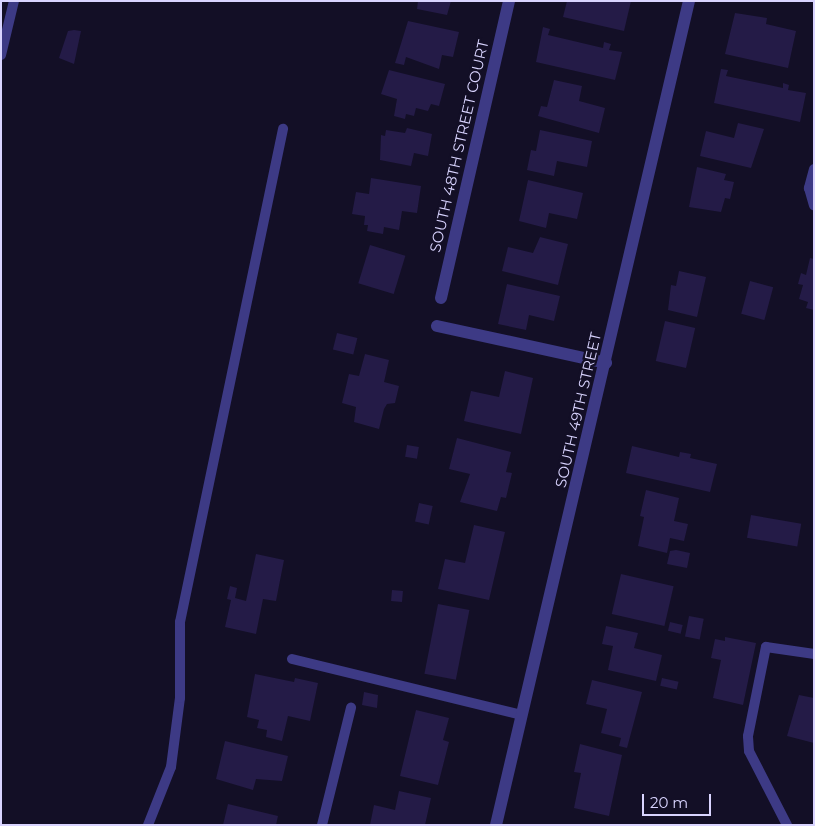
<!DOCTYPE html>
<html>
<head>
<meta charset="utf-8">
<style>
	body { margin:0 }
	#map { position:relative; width:815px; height:826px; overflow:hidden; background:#130f26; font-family:Montserrat,sans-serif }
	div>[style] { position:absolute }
	.building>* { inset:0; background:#241b47; transform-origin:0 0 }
	.lane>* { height:10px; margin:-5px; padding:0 5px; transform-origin:5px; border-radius:5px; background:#3d3a85 }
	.street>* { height:12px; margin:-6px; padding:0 6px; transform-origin:6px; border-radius:6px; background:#3d3a85 }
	span { translate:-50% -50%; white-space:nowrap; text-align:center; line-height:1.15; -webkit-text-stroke:4.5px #130f26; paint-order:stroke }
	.street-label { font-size:15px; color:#d9d4ff }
	.frame { position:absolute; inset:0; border:2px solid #d9d4ff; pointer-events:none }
	.scale { position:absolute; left:642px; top:794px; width:69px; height:22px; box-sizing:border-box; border:2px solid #d9d4ff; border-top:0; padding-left:6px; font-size:15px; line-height:18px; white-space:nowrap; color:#d9d4ff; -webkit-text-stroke:4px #130f26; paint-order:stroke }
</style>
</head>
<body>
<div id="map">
	<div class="building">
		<div style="clip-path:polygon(418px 1px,451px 1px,447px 15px,417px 9px)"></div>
		<div style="clip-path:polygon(567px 1px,631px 1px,624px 31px,563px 17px)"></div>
		<div style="clip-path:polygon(735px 13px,767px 18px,766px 24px,796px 31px,788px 68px,725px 54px)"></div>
		<div style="clip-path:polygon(408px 21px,459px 32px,453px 57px,442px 55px,439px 69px,406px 57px,404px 65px,395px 63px)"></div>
		<div style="clip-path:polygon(543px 27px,550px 29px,548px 35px,603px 48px,604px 42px,611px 44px,609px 50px,622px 52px,615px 80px,536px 62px)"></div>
		<div style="clip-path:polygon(74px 30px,81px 31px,74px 64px,59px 58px,68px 31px)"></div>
		<div style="clip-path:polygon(721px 69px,728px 70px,726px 76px,783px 88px,783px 83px,789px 85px,788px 90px,806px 93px,800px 122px,714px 103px)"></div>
		<div style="clip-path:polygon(389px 70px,445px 84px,439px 106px,431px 104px,428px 111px,416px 108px,414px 116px,406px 114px,405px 119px,394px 116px,397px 99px,381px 94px)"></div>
		<div style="clip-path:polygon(554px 80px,582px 86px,579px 101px,605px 108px,599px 133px,538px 116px,541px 106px,547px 107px)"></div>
		<div style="clip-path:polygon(738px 123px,764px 129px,751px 168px,700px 156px,706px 131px,734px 138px)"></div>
		<div style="clip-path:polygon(407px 128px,432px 134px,428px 156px,414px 153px,411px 166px,380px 160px,381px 135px,385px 136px,386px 130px,405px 133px)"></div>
		<div style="clip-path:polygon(540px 130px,592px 141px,587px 167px,557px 161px,554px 176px,527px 170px,531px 150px,536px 151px)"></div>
		<div style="clip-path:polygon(697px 167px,726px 174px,724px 180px,734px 182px,730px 199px,725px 198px,721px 212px,689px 207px)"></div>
		<div style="clip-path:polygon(371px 178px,421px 186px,417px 213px,402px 211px,399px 230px,384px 227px,383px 234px,367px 231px,368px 225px,364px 225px,365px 216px,352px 214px,356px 192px,369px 194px)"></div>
		<div style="clip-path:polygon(528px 180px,583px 193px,577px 219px,549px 213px,546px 228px,519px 221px)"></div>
		<div style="clip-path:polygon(540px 237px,568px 244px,558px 285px,502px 271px,508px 247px,533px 253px)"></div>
		<div style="left:370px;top:245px;width:37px;height:40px;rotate:17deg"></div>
		<div style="clip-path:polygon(810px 258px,814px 259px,814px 310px,806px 308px,808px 302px,799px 299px,803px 285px,798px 284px,801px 273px,806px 275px)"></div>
		<div style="clip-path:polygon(679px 271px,706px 277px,697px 317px,668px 310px,671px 285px,676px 286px)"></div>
		<div style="left:750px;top:281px;width:24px;height:34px;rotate:15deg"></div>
		<div style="clip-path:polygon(507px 284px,560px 296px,554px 321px,529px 315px,526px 330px,498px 324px)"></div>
		<div style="left:665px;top:321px;width:31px;height:41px;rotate:13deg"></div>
		<div style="left:337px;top:333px;width:21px;height:17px;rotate:14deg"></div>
		<div style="clip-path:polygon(365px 354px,389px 360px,384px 382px,399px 386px,395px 403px,387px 404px,384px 409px,379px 429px,354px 422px,356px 407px,342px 403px,349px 374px,359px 376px)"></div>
		<div style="clip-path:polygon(505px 371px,533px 378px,521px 434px,464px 421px,471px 391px,499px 397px)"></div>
		<div style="clip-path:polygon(457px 438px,511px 452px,506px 472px,512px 473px,506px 498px,501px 497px,497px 511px,460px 502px,470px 474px,449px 469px)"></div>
		<div style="left:407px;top:445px;width:12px;height:12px;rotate:9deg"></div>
		<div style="clip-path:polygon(632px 446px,679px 457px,680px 452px,691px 454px,690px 458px,717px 464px,710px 492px,626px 473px)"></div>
		<div style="clip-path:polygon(646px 490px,679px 498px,674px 521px,688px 524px,684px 541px,670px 538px,667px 553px,638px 546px,644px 517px,640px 516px)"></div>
		<div style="left:419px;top:503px;width:14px;height:19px;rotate:12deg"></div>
		<div style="left:751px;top:515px;width:51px;height:23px;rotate:10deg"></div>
		<div style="clip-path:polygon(474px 525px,505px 532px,489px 600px,438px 589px,445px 559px,465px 563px)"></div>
		<div style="clip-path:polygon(676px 550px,690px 553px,687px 568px,667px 564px,670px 551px)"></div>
		<div style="clip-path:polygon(256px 554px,284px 560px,276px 601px,263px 599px,256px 634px,225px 627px,231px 600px,227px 599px,230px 586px,237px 588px,235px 598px,246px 601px)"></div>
		<div style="left:621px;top:574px;width:54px;height:41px;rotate:13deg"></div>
		<div style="left:392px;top:590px;width:11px;height:11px;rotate:5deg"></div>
		<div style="left:438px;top:604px;width:32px;height:71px;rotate:11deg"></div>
		<div style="left:689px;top:616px;width:15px;height:21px;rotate:11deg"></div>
		<div style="left:670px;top:622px;width:13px;height:9px;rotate:13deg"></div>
		<div style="clip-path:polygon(606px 626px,638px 633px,634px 648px,662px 655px,656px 681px,608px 670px,613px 646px,602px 644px)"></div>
		<div style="clip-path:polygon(725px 637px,756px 643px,743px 705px,713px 698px,721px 660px,711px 658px,715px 639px,725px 641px)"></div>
		<div style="clip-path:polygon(255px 674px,294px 682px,295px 678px,318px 683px,310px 721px,288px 716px,282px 741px,266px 737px,267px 730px,257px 728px,259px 720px,247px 717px)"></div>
		<div style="left:662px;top:678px;width:17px;height:8px;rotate:13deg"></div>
		<div style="clip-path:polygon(592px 680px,642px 692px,627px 748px,619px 746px,621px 738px,601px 733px,607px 709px,586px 704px)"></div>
		<div style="clip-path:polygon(364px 692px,378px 695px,377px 708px,362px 705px)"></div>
		<div style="clip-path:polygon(799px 695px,814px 698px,814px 743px,787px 736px)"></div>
		<div style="clip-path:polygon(416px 710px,449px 718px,443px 740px,449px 742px,438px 785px,400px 776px)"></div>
		<div style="clip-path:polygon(225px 741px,288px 756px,282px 781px,256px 779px,253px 790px,216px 779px)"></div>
		<div style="clip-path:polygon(580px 744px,622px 755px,609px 816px,574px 808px,581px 773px,574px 772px)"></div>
		<div style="clip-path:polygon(399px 791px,431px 798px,425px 825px,370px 825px,374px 805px,395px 810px)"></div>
		<div style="clip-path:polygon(228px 804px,278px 816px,276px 825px,223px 825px)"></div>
	</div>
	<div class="lane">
		<div style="left:1px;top:55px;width:56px;rotate:-76.5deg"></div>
		<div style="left:814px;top:169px;width:20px;rotate:105deg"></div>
		<div style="left:809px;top:188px;width:18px;rotate:74deg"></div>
		<div style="left:292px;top:659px;width:236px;rotate:13.7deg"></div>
		<div style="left:148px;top:825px;width:62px;rotate:-68.4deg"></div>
		<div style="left:171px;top:767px;width:70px;rotate:-82.6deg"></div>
		<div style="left:180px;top:698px;width:76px;rotate:-90deg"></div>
		<div style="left:180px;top:622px;width:504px;rotate:-78.2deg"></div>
		<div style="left:322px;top:825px;width:121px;rotate:-76.1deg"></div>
		<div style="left:787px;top:825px;width:83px;rotate:-117.2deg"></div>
		<div style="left:749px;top:751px;width:15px;rotate:-94deg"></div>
		<div style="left:748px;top:736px;width:91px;rotate:-78.6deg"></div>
		<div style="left:766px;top:647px;width:49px;rotate:8.3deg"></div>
	</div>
	<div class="street">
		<div style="left:441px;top:298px;width:305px;rotate:-77.1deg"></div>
		<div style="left:437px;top:326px;width:173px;rotate:12.3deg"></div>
		<div style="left:496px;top:825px;width:846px;rotate:-76.82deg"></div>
	</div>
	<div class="street-label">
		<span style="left:459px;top:146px;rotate:-77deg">SOUTH 48TH STREET COURT</span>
		<span style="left:578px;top:410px;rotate:-77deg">SOUTH 49TH STREET</span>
	</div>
	<div class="frame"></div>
	<div class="scale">20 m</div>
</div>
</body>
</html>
